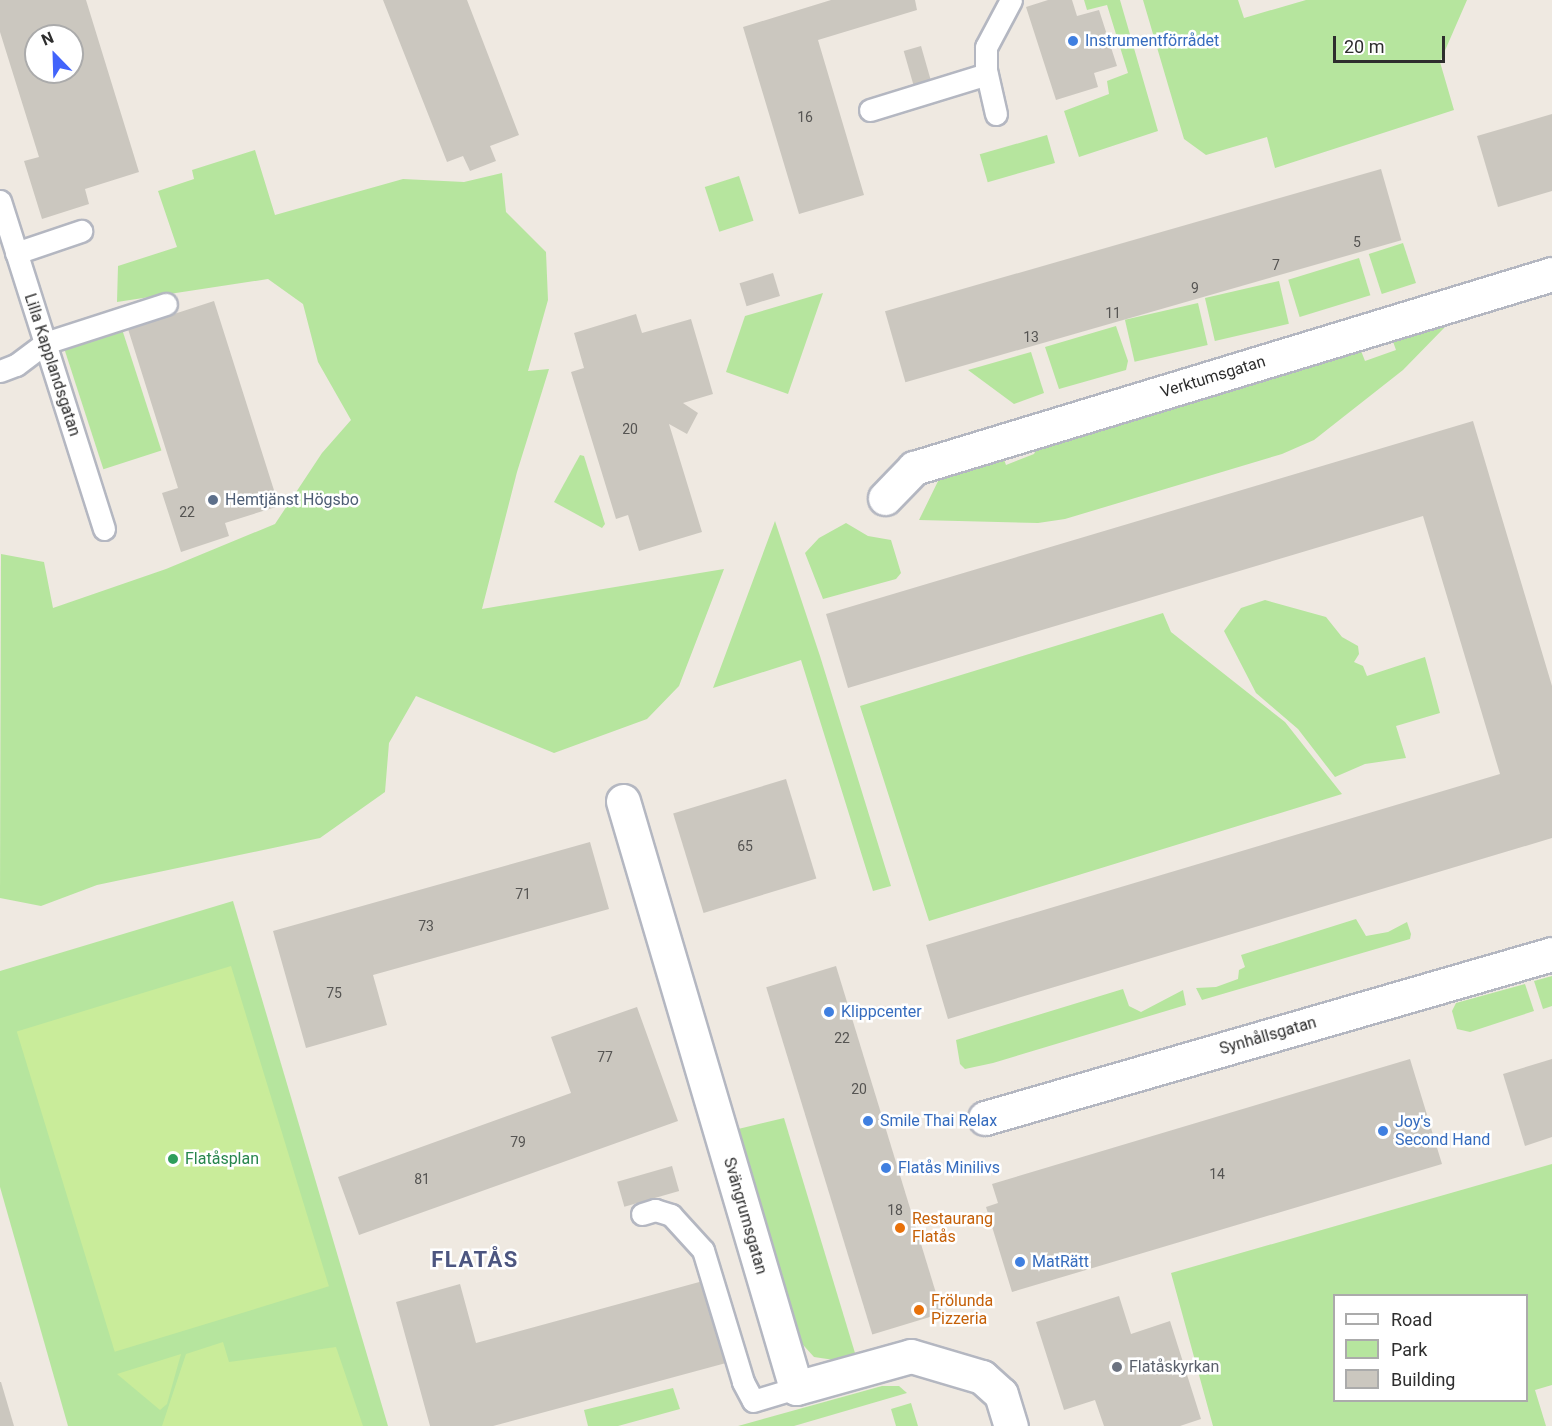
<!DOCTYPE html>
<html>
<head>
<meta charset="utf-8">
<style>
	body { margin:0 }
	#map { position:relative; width:1552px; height:1426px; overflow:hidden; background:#efe9e1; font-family:Roboto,sans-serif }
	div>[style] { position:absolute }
	.green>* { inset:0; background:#b6e59e; transform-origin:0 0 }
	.pitch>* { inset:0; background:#c9ec9a; transform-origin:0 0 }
	.building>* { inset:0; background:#cbc7bf; transform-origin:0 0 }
	.roads { filter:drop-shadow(2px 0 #b4b7c1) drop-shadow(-2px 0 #b4b7c1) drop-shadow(0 2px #b4b7c1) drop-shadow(0 -2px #b4b7c1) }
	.lane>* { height:21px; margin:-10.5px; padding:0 10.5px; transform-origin:10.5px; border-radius:10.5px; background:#fff }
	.street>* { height:33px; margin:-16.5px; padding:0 16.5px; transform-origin:16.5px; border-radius:16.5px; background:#fff }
	.dots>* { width:16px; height:16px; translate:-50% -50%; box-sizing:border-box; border:3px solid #fff; border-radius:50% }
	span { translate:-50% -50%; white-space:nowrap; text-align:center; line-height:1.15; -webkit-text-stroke:5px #fff; paint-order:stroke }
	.number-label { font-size:14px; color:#555452 }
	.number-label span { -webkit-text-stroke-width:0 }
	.shop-label { font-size:16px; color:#366cbe }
	.left { translate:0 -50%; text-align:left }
	.street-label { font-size:16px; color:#2e2e2e }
	.service-label { font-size:16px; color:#4e5e75 }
	.leisure-label { font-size:16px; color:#27864d }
	.food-label { font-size:16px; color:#c56008 }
	.worship-label { font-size:16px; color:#5b616d }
	.district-label { font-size:22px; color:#4d5680; font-weight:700; letter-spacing:1.5px }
	.legend { position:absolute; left:1333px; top:1294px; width:195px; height:108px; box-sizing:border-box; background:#fff; border:2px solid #ababab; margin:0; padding:8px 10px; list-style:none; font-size:18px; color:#2e2e2e }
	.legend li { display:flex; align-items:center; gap:12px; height:30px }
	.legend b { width:30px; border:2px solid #ababab }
	.north { position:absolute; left:24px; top:24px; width:60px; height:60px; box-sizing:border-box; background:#fff; border:2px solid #ababab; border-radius:50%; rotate:337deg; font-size:16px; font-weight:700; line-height:24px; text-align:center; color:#2e2e2e }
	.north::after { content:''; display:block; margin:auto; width:21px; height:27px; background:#4264fb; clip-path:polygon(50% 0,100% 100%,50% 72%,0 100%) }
	.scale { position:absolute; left:1333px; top:36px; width:112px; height:27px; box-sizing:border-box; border:3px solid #2e2e2e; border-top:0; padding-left:8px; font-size:18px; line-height:21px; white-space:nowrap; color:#2e2e2e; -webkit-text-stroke:4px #fff; paint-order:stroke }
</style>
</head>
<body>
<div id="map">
	<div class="green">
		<div style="clip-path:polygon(1084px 0,1120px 0,1158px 131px,1079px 157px,1064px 111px,1109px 94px,1107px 81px,1128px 73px,1107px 5px,1087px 10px)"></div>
		<div style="clip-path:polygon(1143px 0,1238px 0,1244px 18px,1306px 0,1467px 0,1440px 62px,1454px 110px,1275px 168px,1267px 137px,1206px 155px,1184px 139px)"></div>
		<div style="left:1047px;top:135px;width:29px;height:70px;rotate:74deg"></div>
		<div style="clip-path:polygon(255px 150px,275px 215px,403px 179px,464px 182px,502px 173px,506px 212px,546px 252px,548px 300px,528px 371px,549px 369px,517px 472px,482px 609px,724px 569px,679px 686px,647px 719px,554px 753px,416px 696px,389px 743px,385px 792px,320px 838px,97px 885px,41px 906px,0 898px,1px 554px,44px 562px,53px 608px,166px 569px,275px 524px,322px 453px,351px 420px,318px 362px,303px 304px,268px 279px,117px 302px,118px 266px,177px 247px,158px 191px,194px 179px,192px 170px)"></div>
		<div style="left:739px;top:176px;width:47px;height:36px;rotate:72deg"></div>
		<div style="left:1403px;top:243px;width:42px;height:36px;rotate:72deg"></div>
		<div style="left:1359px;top:258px;width:39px;height:74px;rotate:73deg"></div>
		<div style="left:1279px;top:281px;width:44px;height:76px;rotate:77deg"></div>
		<div style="clip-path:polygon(823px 293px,788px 394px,726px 372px,745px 316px)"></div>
		<div style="left:1198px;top:303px;width:43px;height:75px;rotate:77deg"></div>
		<div style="clip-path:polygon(1449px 317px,1445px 327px,1403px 370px,1314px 440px,1282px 454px,1065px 519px,1038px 523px,919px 520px,942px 473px,1000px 449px,1006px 465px,1034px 454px,1040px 442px,1358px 343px,1365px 361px,1396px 350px,1390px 333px)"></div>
		<div style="left:120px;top:323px;width:134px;height:61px;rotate:72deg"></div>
		<div style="clip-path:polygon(1116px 326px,1128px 361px,1126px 370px,1059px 389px,1045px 347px)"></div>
		<div style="clip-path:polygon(1031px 352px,1044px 393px,1014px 404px,968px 370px)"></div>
		<div style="clip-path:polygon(580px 455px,584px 456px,605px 524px,602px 528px,554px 502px)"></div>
		<div style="clip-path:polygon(775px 521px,820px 656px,891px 886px,873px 891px,801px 660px,713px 688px)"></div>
		<div style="clip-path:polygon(846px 523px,868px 536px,891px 540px,901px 573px,896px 579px,823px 599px,805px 553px,819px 538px)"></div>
		<div style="clip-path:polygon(1265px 600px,1326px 617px,1342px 637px,1358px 646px,1359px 654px,1354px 662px,1363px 666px,1367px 676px,1425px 657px,1440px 713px,1396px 726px,1406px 758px,1365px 764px,1335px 777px,1298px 729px,1256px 693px,1224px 631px,1241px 608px)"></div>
		<div style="clip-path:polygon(1163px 613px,1171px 632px,1285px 722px,1342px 794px,929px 921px,860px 706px)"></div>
		<div style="clip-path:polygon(233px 901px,388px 1426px,68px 1426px,0 1187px,0 971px)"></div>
		<div style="clip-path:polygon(1356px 919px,1366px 936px,1388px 932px,1407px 922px,1411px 934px,1410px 939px,1202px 1000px,1196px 988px,1216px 987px,1238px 979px,1239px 970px,1245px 967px,1241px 955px)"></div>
		<div style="clip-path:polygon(1552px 976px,1552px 1006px,1543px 1009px,1534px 981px)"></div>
		<div style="clip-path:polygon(1525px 984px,1534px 1011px,1470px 1032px,1457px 1029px,1452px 1011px,1456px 1003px)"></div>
		<div style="clip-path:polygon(1123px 989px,1129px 1006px,1141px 1012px,1183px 990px,1186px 1005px,993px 1063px,965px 1069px,960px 1064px,956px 1040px)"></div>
		<div style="clip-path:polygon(784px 1118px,855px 1353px,841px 1361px,814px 1357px,795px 1336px,734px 1130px)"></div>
		<div style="clip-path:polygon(evenodd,1552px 1164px,1552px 1385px,1535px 1390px,1546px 1426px,1213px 1426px,1171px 1273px,1552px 1164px,1334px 1296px,1526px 1296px,1526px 1400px,1334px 1400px,1334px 1296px)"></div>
		<div style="clip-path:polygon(882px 1386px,899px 1386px,907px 1393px,794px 1426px,738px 1426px)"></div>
		<div style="clip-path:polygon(673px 1388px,680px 1409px,618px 1426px,588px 1426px,584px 1410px)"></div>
		<div style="clip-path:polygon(911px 1403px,918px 1426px,896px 1426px,891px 1409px)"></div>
	</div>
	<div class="pitch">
		<div style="left:231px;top:966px;width:335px;height:224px;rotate:73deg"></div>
		<div style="clip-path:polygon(223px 1342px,229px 1362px,336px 1347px,363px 1426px,162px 1426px,186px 1354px)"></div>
		<div style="clip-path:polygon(181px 1354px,167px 1404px,160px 1410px,117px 1374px)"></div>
	</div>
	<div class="building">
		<div style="clip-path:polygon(evenodd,0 0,86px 0,139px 172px,85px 189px,89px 204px,42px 219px,24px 161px,39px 157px,0 32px,0 0,36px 36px,72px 36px,72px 72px,36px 72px,36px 36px)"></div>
		<div style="clip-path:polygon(383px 0,467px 0,519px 135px,490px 146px,496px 161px,470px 171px,463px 156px,447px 162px)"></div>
		<div style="clip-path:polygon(831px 0,915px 0,917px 10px,818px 40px,864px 195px,799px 214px,743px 27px)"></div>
		<div style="clip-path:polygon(1048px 0,1072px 0,1077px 16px,1099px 10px,1117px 66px,1094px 73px,1098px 87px,1056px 100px,1026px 7px)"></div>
		<div style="left:921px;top:46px;width:35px;height:18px;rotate:74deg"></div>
		<div style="clip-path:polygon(1552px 114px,1552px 191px,1498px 207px,1477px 136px)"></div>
		<div style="left:1381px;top:169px;width:74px;height:516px;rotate:74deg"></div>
		<div style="left:773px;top:273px;width:24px;height:35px;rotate:73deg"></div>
		<div style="clip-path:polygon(214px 301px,279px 506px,225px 523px,229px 536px,181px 552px,162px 493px,178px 488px,128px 329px)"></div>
		<div style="clip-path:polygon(636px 314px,642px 333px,691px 319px,713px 394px,683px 403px,698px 413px,687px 434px,669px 424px,702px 532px,639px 551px,628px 515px,616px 519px,571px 372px,584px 368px,574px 333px)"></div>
		<div style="clip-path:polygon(1473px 421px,1552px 686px,1552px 838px,948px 1019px,926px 945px,1500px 774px,1423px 516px,848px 688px,826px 614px)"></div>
		<div style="left:786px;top:779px;width:104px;height:118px;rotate:73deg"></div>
		<div style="clip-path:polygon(590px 842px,609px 909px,373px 975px,387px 1025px,306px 1048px,273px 931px)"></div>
		<div style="left:836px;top:966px;width:363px;height:73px;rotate:73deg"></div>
		<div style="clip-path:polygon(637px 1007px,678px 1121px,359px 1235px,338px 1177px,571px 1093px,551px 1037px)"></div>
		<div style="clip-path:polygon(1410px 1059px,1442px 1164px,1012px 1292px,986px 1207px,998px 1203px,992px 1184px)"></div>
		<div style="clip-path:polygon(1552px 1059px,1552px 1137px,1525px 1146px,1503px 1074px)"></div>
		<div style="left:672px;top:1166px;width:26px;height:57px;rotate:74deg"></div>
		<div style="clip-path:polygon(703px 1281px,726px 1363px,493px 1426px,430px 1426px,396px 1302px,460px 1284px,476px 1343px)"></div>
		<div style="clip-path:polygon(1119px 1296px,1131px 1334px,1170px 1321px,1201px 1419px,1180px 1426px,1104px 1426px,1095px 1400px,1064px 1410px,1036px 1322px)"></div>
		<div style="clip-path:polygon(0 1382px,1px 1382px,14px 1426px,0 1426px)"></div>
	</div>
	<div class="roads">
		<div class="lane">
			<div style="left:870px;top:110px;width:122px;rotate:-17.1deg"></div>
			<div style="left:996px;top:114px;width:45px;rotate:-102.8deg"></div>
			<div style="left:986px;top:70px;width:23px;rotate:-90deg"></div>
			<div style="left:986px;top:47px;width:53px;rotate:-62deg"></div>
			<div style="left:0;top:201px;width:344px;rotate:72.4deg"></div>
			<div style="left:16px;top:253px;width:69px;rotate:-18.7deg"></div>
			<div style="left:0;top:371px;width:17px;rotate:-21deg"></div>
			<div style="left:16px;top:365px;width:36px;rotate:-37deg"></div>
			<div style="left:45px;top:343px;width:127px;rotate:-17.9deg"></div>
			<div style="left:642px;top:1214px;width:14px;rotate:-17deg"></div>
			<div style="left:655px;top:1210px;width:17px;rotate:17deg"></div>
			<div style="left:671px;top:1215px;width:47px;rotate:47.6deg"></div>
			<div style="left:703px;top:1250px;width:138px;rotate:73.1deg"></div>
			<div style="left:743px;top:1382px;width:21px;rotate:62deg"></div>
			<div style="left:753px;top:1401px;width:45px;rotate:-16.8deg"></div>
		</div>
		<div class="street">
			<div style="left:885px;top:498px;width:42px;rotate:-46deg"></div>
			<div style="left:914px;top:468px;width:667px;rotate:-16.91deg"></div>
			<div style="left:623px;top:801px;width:612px;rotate:73.58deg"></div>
			<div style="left:796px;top:1388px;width:119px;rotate:-15.5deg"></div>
			<div style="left:911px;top:1356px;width:74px;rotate:16.5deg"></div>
			<div style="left:982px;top:1377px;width:25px;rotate:42deg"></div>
			<div style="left:1001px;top:1394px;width:34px;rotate:73deg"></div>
			<div style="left:985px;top:1118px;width:590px;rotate:-16.13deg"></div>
		</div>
	</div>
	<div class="dots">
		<div style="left:1073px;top:41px;background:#3f7fe0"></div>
		<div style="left:213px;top:500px;background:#5c6f8a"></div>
		<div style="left:829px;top:1012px;background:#3f7fe0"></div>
		<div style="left:868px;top:1121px;background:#3f7fe0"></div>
		<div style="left:1383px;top:1131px;background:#3f7fe0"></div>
		<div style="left:173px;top:1159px;background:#2e9e5b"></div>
		<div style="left:886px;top:1168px;background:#3f7fe0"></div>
		<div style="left:900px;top:1228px;background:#e8710a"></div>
		<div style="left:1020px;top:1262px;background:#3f7fe0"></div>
		<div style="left:919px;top:1310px;background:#e8710a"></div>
		<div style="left:1117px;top:1367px;background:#6b7280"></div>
	</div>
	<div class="number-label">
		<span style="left:805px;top:117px">16</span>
		<span style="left:1357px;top:242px">5</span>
		<span style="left:1276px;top:265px">7</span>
		<span style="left:1195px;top:288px">9</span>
		<span style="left:1113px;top:313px">11</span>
		<span style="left:1031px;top:337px">13</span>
		<span style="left:630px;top:429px">20</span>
		<span style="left:187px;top:512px">22</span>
		<span style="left:745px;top:846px">65</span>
		<span style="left:523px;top:894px">71</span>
		<span style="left:426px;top:926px">73</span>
		<span style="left:334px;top:993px">75</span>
		<span style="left:842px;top:1038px">22</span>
		<span style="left:605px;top:1057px">77</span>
		<span style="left:859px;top:1089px">20</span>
		<span style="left:518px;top:1142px">79</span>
		<span style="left:1217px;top:1174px">14</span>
		<span style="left:422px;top:1179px">81</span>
		<span style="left:895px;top:1210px">18</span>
	</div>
	<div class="shop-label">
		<span class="left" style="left:1085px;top:41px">Instrumentförrådet</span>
		<span class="left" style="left:841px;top:1012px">Klippcenter</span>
		<span class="left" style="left:880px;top:1121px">Smile Thai Relax</span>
		<span class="left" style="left:1395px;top:1131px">Joy's<br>Second Hand</span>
		<span class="left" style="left:898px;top:1168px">Flatås Minilivs</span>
		<span class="left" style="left:1032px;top:1262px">MatRätt</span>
	</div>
	<div class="street-label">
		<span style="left:52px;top:365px;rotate:72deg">Lilla Kapplandsgatan</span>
		<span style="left:1213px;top:377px;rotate:-17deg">Verktumsgatan</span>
		<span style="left:1268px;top:1036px;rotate:-16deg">Synhållsgatan</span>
		<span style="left:745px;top:1216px;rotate:74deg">Svängrumsgatan</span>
	</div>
	<div class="service-label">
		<span class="left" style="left:225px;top:500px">Hemtjänst Högsbo</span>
	</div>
	<div class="leisure-label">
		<span class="left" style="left:185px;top:1159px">Flatåsplan</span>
	</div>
	<div class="food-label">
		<span class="left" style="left:912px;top:1228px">Restaurang<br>Flatås</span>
		<span class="left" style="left:931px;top:1310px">Frölunda<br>Pizzeria</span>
	</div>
	<div class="worship-label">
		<span class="left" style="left:1129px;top:1367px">Flatåskyrkan</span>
	</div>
	<div class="district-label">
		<span style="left:475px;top:1260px">FLATÅS</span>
	</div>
	<ul class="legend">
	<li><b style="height:8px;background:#fff"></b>Road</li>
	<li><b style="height:16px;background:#b6e59e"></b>Park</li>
	<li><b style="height:16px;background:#cbc7bf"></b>Building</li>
	</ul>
	<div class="north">N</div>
	<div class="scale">20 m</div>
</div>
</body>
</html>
